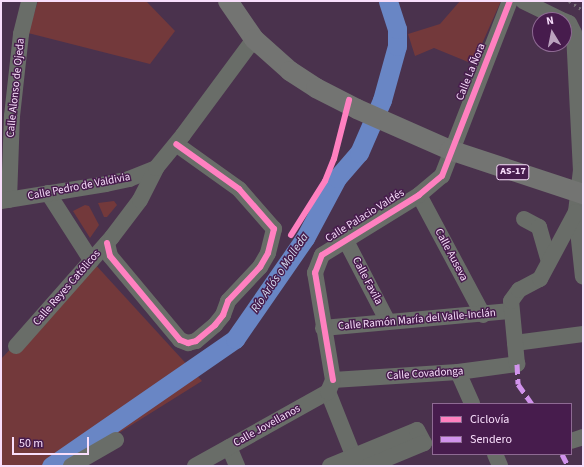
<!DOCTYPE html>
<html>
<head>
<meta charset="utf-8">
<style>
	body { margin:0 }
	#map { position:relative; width:584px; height:467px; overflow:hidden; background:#4a324d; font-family:"Source Sans 3",sans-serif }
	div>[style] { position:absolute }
	.green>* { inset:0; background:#73393b }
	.river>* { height:19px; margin:-9.5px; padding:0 9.5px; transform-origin:9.5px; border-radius:9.5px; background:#6986c5 }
	.minor>* { height:16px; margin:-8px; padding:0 8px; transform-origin:8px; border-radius:8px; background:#696d68 }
	.major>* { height:20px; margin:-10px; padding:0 10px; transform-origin:10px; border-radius:10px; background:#737472 }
	.rail>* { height:3px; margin-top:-1.5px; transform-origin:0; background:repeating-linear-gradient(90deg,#787278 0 2px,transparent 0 6px) }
	.quiet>* { height:5px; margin-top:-2.5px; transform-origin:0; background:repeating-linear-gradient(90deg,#d193ec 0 10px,transparent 0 15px) }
	.cycleway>* { height:6px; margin:-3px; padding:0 3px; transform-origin:3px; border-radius:3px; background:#ff80c0 }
	span { translate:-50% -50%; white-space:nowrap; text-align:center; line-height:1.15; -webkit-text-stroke:3px #471c4d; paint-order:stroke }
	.shield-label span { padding:1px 3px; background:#471c4d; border:1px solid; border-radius:3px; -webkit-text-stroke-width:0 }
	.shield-label { font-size:10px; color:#f8defb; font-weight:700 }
	.street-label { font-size:11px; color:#f8defb }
	.water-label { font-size:12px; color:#d5dff1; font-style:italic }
	.frame { position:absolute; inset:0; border:2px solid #f8defb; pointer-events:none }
	.legend { position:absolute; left:432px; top:403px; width:140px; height:52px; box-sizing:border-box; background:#471c4d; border:1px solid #8e6a93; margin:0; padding:5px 7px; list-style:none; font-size:12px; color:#f8defb }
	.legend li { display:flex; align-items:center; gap:8px; height:20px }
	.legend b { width:20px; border:1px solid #8e6a93 }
	.north { position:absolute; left:532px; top:12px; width:40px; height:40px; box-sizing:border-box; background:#471c4d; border:1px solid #8e6a93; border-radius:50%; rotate:350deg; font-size:11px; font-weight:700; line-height:16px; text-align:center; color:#f8defb }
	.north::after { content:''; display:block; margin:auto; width:14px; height:18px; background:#bba2be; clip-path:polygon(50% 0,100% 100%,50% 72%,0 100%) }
	.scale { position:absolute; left:12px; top:437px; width:77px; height:18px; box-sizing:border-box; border:2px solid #f8defb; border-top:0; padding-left:5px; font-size:12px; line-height:14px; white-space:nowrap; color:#f8defb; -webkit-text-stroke:3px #471c4d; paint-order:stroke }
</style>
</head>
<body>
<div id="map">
	<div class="green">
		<div style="clip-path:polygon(38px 1px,146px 1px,175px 31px,150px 64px,28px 33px)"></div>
		<div style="clip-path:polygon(460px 1px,501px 1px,473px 64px,434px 48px,415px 56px,408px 34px,440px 24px)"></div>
		<div style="clip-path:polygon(114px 201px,117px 205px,107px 217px,104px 217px,98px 203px)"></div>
		<div style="clip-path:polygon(85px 205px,89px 206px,99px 225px,90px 238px,73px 211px)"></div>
		<div style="clip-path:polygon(93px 262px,202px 381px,66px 466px,1px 466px,1px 359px)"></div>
	</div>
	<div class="river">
		<div style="left:51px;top:466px;width:224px;rotate:-34.6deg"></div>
		<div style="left:235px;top:339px;width:123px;rotate:-55.3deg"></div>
		<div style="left:305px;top:238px;width:68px;rotate:-61.9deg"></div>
		<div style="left:337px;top:178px;width:33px;rotate:-49deg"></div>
		<div style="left:359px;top:153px;width:58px;rotate:-66.5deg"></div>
		<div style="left:382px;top:100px;width:56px;rotate:-74.5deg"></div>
		<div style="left:397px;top:46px;width:17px;rotate:-90deg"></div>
		<div style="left:397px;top:29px;width:29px;rotate:-108deg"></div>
	</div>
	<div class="minor">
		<div style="left:523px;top:1px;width:43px;rotate:26deg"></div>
		<div style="left:564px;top:21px;width:5px;rotate:22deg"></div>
		<div style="left:569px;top:23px;width:11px;rotate:63deg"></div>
		<div style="left:574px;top:33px;width:137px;rotate:87.1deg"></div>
		<div style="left:581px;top:170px;width:42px;rotate:96.8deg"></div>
		<div style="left:576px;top:212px;width:65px;rotate:83.9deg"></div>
		<div style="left:48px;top:193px;width:80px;rotate:57.3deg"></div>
		<div style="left:419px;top:195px;width:136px;rotate:61.9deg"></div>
		<div style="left:9px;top:200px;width:84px;rotate:-88deg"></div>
		<div style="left:12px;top:116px;width:82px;rotate:-83.7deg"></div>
		<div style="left:21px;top:34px;width:34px;rotate:-76deg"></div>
		<div style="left:1px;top:201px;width:106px;rotate:-9.2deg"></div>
		<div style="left:106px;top:184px;width:24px;rotate:-12deg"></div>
		<div style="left:129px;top:179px;width:29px;rotate:-22deg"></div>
		<div style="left:524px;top:219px;width:17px;rotate:28deg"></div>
		<div style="left:539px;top:227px;width:35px;rotate:74deg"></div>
		<div style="left:345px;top:239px;width:93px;rotate:62.6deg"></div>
		<div style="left:107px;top:243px;width:13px;rotate:77deg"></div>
		<div style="left:110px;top:256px;width:109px;rotate:50.2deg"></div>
		<div style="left:180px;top:340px;width:9px;rotate:21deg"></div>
		<div style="left:188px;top:343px;width:8px;rotate:-14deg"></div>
		<div style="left:196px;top:341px;width:25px;rotate:-40deg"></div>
		<div style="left:215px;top:325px;width:13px;rotate:-51deg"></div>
		<div style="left:223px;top:315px;width:15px;rotate:-70deg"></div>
		<div style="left:228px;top:301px;width:47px;rotate:-46.7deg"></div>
		<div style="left:260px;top:267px;width:16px;rotate:-60deg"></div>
		<div style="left:268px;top:253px;width:25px;rotate:-76deg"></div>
		<div style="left:274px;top:229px;width:53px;rotate:-131.2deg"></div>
		<div style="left:239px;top:189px;width:77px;rotate:-144.5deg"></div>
		<div style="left:323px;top:328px;width:189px;rotate:-5.2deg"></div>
		<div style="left:515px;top:343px;width:69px;rotate:-7.5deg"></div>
		<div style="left:16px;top:346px;width:145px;rotate:-48.6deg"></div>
		<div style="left:112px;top:237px;width:46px;rotate:-52.9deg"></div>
		<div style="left:140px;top:200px;width:36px;rotate:-63deg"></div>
		<div style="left:156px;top:168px;width:43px;rotate:-50.7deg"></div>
		<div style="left:183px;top:135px;width:119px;rotate:-53.5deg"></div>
		<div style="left:458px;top:372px;width:35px;rotate:66deg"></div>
		<div style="left:333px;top:380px;width:109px;rotate:-99.5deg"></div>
		<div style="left:315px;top:273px;width:19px;rotate:-69deg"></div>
		<div style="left:322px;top:255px;width:114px;rotate:-31.7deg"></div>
		<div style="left:419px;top:195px;width:30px;rotate:-40deg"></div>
		<div style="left:442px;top:176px;width:188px;rotate:-68.8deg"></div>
		<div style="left:333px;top:380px;width:125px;rotate:-3.7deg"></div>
		<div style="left:458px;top:372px;width:60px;rotate:-7.7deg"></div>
		<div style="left:517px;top:364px;width:63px;rotate:-95.4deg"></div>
		<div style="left:511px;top:301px;width:14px;rotate:-54deg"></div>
		<div style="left:519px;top:290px;width:24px;rotate:-28deg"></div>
		<div style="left:540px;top:279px;width:76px;rotate:-61.8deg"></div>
		<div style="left:328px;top:392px;width:79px;rotate:68.3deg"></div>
		<div style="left:571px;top:441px;width:13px;rotate:-18deg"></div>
		<div style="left:229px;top:447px;width:21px;rotate:67deg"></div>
		<div style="left:495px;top:454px;width:13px;rotate:67deg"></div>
		<div style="left:71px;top:466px;width:52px;rotate:-30deg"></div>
		<div style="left:195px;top:466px;width:152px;rotate:-29.1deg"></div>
		<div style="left:328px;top:392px;width:13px;rotate:-67deg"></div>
		<div style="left:330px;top:466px;width:94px;rotate:-22.5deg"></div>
		<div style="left:417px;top:430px;width:15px;rotate:62deg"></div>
		<div style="left:424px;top:443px;width:60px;rotate:157.3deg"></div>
	</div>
	<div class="major">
		<div style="left:228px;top:1px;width:46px;rotate:55.6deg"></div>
		<div style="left:254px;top:39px;width:48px;rotate:41.6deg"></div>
		<div style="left:290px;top:71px;width:31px;rotate:33deg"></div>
		<div style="left:316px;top:88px;width:46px;rotate:27.1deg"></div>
		<div style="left:357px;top:109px;width:102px;rotate:23.8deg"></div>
		<div style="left:450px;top:150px;width:140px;rotate:18.3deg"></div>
	</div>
	<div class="rail">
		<div style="left:569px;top:1px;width:17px;rotate:33deg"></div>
	</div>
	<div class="quiet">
		<div style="left:517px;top:364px;width:20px;rotate:87deg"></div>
		<div style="left:518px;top:384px;width:24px;rotate:55deg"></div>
		<div style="left:562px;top:454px;width:13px;rotate:63deg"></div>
	</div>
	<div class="cycleway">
		<div style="left:291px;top:235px;width:64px;rotate:-57.8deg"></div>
		<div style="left:325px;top:181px;width:24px;rotate:-68deg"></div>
		<div style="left:334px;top:159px;width:61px;rotate:-75.7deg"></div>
		<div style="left:107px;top:243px;width:13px;rotate:77deg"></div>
		<div style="left:110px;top:256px;width:109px;rotate:50.2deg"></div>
		<div style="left:180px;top:340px;width:9px;rotate:21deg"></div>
		<div style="left:188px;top:343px;width:8px;rotate:-14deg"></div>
		<div style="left:196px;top:341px;width:25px;rotate:-40deg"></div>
		<div style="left:215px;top:325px;width:13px;rotate:-51deg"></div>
		<div style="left:223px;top:315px;width:15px;rotate:-70deg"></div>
		<div style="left:228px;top:301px;width:47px;rotate:-46.7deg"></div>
		<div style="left:260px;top:267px;width:16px;rotate:-60deg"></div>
		<div style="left:268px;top:253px;width:25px;rotate:-76deg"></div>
		<div style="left:274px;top:229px;width:53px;rotate:-131.2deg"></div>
		<div style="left:239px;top:189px;width:77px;rotate:-144.5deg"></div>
		<div style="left:333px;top:380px;width:109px;rotate:-99.5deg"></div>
		<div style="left:315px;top:273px;width:19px;rotate:-69deg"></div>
		<div style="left:322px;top:255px;width:114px;rotate:-31.7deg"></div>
		<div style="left:419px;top:195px;width:30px;rotate:-40deg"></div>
		<div style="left:442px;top:176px;width:188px;rotate:-68.8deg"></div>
	</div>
	<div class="shield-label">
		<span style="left:513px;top:172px">AS-17</span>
	</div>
	<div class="street-label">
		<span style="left:471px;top:72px;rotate:-68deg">Calle La Ñora</span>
		<span style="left:16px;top:88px;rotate:-84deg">Calle Alonso de Ojeda</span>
		<span style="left:79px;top:187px;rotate:-11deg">Calle Pedro de Valdivia</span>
		<span style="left:365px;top:216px;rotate:-32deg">Calle Palacio Valdés</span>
		<span style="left:451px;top:255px;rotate:62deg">Calle Auseva</span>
		<span style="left:367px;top:281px;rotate:62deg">Calle Favila</span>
		<span style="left:67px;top:288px;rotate:-49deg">Calle Reyes Católicos</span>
		<span style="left:417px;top:320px;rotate:-5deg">Calle Ramón María del Valle-Inclán</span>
		<span style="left:425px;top:374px;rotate:-4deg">Calle Covadonga</span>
		<span style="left:267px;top:426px;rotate:-29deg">Calle Jovellanos</span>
	</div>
	<div class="water-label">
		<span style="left:280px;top:273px;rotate:-56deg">Río Arlós o Molleda</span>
	</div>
	<div class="frame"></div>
	<ul class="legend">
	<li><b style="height:5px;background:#ff80c0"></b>Ciclovía</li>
	<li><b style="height:5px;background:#d193ec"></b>Sendero</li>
	</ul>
	<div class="north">N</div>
	<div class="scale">50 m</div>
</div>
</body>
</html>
